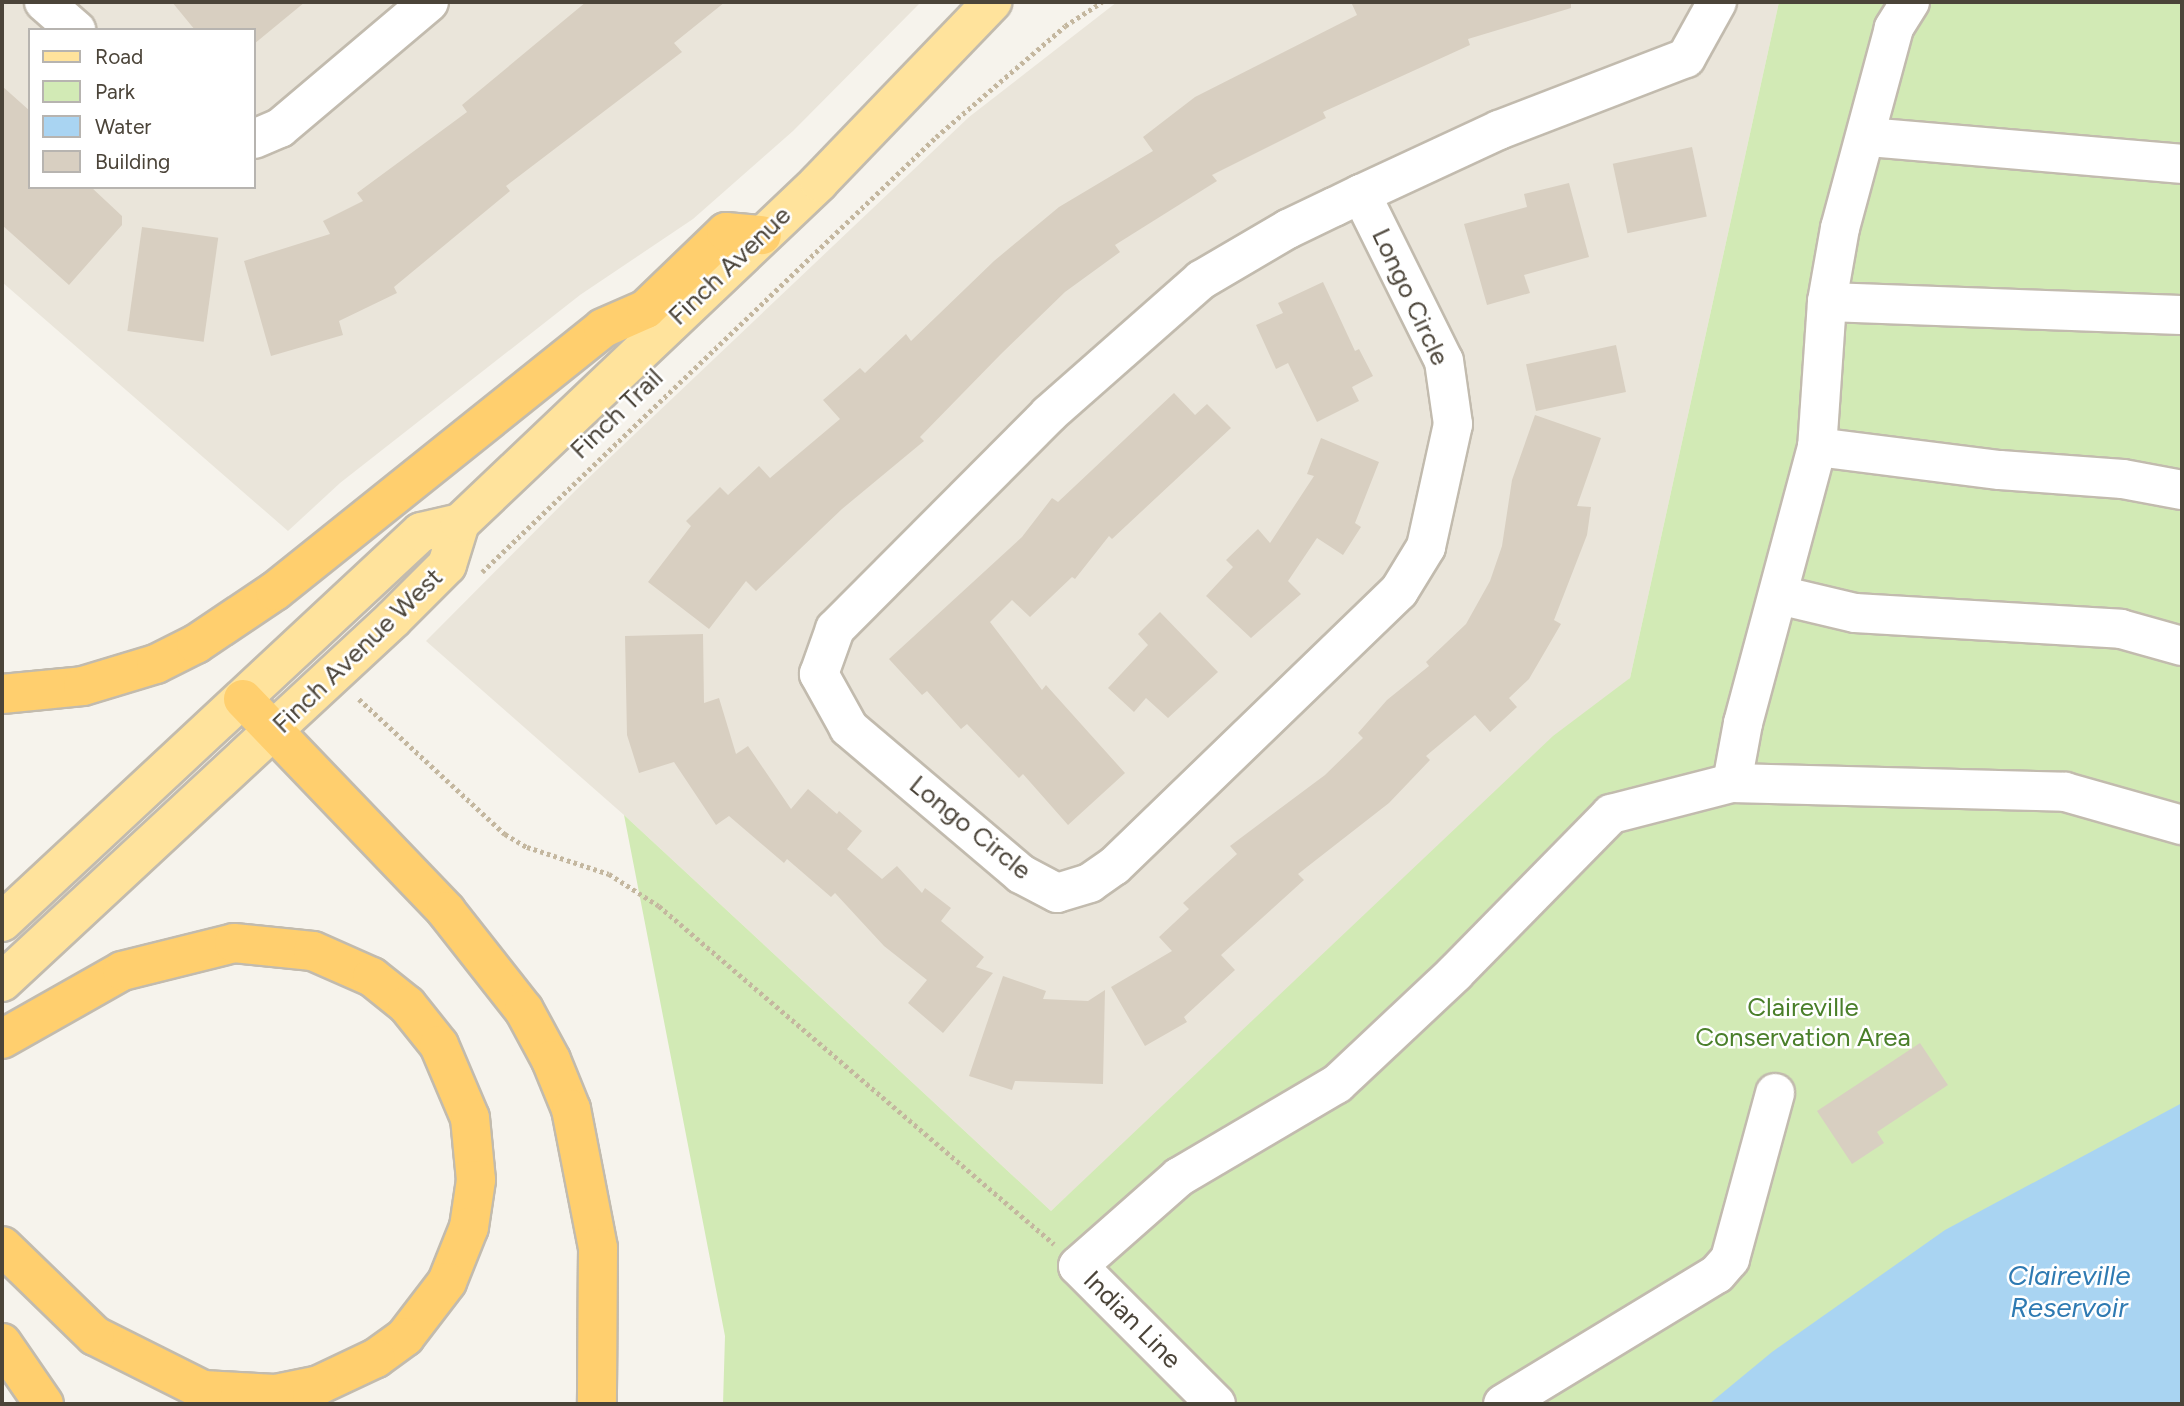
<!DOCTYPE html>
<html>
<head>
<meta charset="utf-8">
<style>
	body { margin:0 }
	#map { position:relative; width:2184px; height:1406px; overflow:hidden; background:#f6f3ec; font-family:Figtree,sans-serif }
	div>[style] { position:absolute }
	.residential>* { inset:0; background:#eae5da }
	.green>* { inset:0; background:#d2eab5 }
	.water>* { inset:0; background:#a9d4f2 }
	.building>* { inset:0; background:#d8cfc1; transform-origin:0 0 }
	.path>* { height:4.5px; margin-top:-2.25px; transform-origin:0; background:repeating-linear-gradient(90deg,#c4b79f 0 3.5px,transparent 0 7px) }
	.roads { filter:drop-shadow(2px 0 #c2bbae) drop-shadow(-2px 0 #c2bbae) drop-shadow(0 2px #c2bbae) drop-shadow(0 -2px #c2bbae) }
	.minor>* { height:38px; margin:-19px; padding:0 19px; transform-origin:19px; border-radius:19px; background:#fff }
	.major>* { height:38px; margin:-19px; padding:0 19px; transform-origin:19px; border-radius:19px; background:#ffe39c }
	.highway>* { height:38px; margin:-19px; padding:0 19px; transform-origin:19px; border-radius:19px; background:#ffcf6e }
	span { translate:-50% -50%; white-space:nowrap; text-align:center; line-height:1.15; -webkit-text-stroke:5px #fff; paint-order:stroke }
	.street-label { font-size:26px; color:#4b4439 }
	.park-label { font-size:26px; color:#4a7f2a }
	.water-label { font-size:28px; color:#2e7ab2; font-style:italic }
	.frame { position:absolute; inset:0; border:4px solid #4b4439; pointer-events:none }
	.legend { position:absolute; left:28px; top:28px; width:228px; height:161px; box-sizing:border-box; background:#fff; border:2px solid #b7b4b0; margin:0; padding:9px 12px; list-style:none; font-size:21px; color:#4b4439 }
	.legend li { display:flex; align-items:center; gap:14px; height:35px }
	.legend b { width:35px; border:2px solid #b7b4b0 }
</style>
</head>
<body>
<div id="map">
	<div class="residential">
		<div style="clip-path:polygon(evenodd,2px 2px,921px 2px,793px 131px,693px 219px,580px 295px,340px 483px,288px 531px,2px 282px,2px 2px,30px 30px,254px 30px,254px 187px,30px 187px,30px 30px)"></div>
		<div style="clip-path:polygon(1117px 2px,1779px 2px,1630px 678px,1051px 1211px,624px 815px,426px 641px,580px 486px,969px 117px)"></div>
	</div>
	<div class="green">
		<div style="clip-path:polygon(1779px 2px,2182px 2px,2182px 1404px,723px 1404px,725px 1336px,624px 815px,1051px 1211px,1553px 736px,1630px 678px)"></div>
	</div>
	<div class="water">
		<div style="clip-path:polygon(2182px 1103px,2182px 1404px,1709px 1404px,1772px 1352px,1945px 1230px)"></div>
	</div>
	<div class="building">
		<div style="clip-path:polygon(172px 2px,305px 2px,254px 44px,254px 30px,195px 30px)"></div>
		<div style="clip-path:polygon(586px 2px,725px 2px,674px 43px,682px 52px,506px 186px,510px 191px,394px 287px,397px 293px,339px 321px,343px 335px,271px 356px,244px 261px,330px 234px,323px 221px,363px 201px,357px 193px,467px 112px,462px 105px)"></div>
		<div style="clip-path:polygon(1351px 2px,1571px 2px,1571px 8px,1468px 39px,1470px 45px,1323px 112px,1326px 118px,1212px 175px,1217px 181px,1115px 245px,1120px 252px,1065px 292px,1001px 354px,920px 437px,924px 441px,842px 509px,756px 591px,746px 581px,709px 629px,648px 582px,691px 526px,686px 521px,720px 487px,728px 495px,759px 466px,770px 478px,840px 419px,823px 400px,860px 368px,865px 373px,906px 334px,911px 341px,994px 261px,1059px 207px,1153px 151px,1143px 137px,1195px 97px,1357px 15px)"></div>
		<div style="clip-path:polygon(2px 86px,30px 111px,30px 187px,91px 187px,122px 216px,122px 225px,69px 285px,2px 225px)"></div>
		<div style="left:1692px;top:147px;width:71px;height:81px;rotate:78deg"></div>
		<div style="clip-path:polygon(1569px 183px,1589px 257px,1524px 275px,1530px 293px,1487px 305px,1464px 224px,1527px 207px,1524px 194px)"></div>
		<div style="left:142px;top:227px;width:77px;height:105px;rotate:8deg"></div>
		<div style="clip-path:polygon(1323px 282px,1355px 351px,1359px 349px,1373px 376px,1352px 387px,1359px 401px,1317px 422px,1288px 363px,1276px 369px,1256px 325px,1283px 313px,1278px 303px)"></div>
		<div style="left:1616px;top:345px;width:48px;height:92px;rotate:78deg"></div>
		<div style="clip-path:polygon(1174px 393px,1195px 415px,1207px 404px,1231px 428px,1112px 539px,1109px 536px,1075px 579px,1072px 577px,1030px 617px,1012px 600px,990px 622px,1042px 690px,1046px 685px,1125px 773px,1068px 825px,1023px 774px,1019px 778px,967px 724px,961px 729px,927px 691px,922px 695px,889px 659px,1022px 537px,1052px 498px,1058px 502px)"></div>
		<div style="clip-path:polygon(1535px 415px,1601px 438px,1577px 506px,1591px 507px,1587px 535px,1554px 620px,1561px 624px,1529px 679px,1509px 698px,1517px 707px,1490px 732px,1475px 715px,1426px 756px,1430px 760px,1389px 803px,1298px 874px,1304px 880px,1221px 955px,1235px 970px,1184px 1017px,1187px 1022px,1145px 1046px,1111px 987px,1172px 951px,1159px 937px,1189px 909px,1183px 903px,1237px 854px,1230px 846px,1325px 775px,1363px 738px,1358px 733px,1387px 700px,1429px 666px,1426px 662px,1466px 624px,1490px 581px,1502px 546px,1512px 480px)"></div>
		<div style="clip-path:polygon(1321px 438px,1379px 462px,1355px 523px,1361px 527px,1343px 555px,1317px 538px,1288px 581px,1301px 594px,1251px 638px,1206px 596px,1233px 567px,1226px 560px,1258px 529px,1270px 543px,1314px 476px,1307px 474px)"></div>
		<div style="clip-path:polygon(1160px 612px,1218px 672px,1168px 718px,1146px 698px,1134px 712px,1108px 688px,1148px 645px,1138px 634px)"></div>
		<div style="clip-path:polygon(703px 634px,704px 703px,719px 698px,736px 754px,748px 746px,791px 809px,808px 789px,837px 814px,839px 811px,862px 831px,847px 849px,882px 879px,897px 866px,922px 893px,925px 888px,951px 908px,941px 921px,984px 957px,976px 967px,993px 973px,943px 1033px,908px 1003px,927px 980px,884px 946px,835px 893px,831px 897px,787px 859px,784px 863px,729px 816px,716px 825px,674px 762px,639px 773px,627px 735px,625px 636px)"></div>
		<div style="clip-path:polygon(1003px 976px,1046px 991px,1043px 999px,1088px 1001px,1105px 990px,1103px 1084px,1015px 1081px,1012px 1090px,969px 1076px)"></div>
		<div style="clip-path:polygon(1920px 1043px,1948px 1085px,1877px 1132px,1884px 1143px,1852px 1164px,1817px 1111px)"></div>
	</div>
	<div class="path">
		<div style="left:482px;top:572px;width:629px;rotate:-43.78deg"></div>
		<div style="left:936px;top:137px;width:170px;rotate:-40.7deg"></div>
		<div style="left:1065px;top:26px;width:44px;rotate:-33deg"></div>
		<div style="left:359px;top:699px;width:199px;rotate:42.8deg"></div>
		<div style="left:505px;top:834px;width:26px;rotate:31deg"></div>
		<div style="left:527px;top:847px;width:86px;rotate:18.2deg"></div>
		<div style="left:609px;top:874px;width:59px;rotate:32.6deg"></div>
		<div style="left:659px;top:906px;width:520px;rotate:40.55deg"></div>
	</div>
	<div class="roads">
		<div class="minor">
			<div style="left:44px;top:2px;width:43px;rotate:41.2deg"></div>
			<div style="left:1910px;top:2px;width:31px;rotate:122deg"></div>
			<div style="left:1894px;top:28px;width:207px;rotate:105.1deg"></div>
			<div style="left:1840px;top:228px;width:75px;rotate:100deg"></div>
			<div style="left:1827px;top:302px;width:145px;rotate:93.9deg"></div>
			<div style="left:1817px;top:447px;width:286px;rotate:105deg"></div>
			<div style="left:1743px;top:723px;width:61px;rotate:100.4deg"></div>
			<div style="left:1732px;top:783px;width:333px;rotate:1.5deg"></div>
			<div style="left:2065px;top:792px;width:122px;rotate:15.8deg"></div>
			<div style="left:1868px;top:137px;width:315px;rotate:4.9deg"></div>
			<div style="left:254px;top:139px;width:28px;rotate:-23deg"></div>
			<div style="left:280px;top:128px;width:195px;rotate:-40.2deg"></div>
			<div style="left:1361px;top:194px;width:186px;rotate:63.6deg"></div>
			<div style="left:1444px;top:361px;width:64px;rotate:81.9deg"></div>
			<div style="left:1453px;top:424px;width:126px;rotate:102.4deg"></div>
			<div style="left:1426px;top:547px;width:52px;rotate:121.5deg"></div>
			<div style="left:1399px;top:591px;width:396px;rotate:136deg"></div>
			<div style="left:1114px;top:866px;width:29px;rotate:145deg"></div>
			<div style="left:1090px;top:883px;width:34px;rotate:163deg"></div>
			<div style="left:1057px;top:893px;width:41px;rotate:-152.2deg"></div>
			<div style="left:1021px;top:874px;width:226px;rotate:-139.7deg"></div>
			<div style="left:849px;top:728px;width:62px;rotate:-119.1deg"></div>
			<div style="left:819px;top:674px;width:48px;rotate:-70.4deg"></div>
			<div style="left:835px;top:629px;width:303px;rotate:-45.1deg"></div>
			<div style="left:1049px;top:414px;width:203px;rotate:-41.4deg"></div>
			<div style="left:1201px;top:280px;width:101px;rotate:-30.4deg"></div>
			<div style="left:1288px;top:229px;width:51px;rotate:-25.6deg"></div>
			<div style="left:1334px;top:207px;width:30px;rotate:-26deg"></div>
			<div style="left:1361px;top:194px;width:152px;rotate:-24.9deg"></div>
			<div style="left:1499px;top:130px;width:200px;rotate:-21.1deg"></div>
			<div style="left:1686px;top:58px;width:64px;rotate:-61deg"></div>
			<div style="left:1827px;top:302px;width:355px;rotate:2.1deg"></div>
			<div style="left:1817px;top:447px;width:184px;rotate:7.2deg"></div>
			<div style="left:2000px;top:470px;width:123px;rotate:4.2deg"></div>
			<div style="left:2123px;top:479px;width:60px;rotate:10.6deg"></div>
			<div style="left:1779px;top:595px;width:78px;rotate:13.3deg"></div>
			<div style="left:1855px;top:613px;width:266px;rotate:3.4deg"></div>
			<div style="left:2121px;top:629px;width:63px;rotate:15.6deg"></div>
			<div style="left:1216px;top:1404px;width:195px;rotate:-135deg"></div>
			<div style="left:1078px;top:1266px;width:135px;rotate:-41.4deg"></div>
			<div style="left:1179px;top:1177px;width:183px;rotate:-30.5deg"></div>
			<div style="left:1337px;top:1084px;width:162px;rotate:-43.2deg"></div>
			<div style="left:1455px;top:973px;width:223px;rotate:-45.5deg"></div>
			<div style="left:1611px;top:814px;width:125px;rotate:-14.4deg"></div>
			<div style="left:1503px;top:1404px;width:250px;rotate:-31.3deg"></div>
			<div style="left:1717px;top:1274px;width:20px;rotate:-49deg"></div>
			<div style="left:1730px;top:1259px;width:172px;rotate:-74.8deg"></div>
		</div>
		<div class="major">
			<div style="left:2px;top:922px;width:572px;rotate:-42.95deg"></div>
			<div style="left:421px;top:532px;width:40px;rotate:-13deg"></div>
			<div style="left:2px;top:982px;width:534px;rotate:-42.87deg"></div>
			<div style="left:393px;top:619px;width:76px;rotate:-45deg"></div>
			<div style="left:447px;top:565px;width:44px;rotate:-72.8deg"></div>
			<div style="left:460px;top:523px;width:495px;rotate:-43.5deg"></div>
			<div style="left:819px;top:182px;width:250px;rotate:-46.1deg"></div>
		</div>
		<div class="highway">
			<div style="left:2px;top:694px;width:81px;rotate:-5.6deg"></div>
			<div style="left:83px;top:686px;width:76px;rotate:-16.8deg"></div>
			<div style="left:156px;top:664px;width:45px;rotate:-26.6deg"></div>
			<div style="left:196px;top:644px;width:95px;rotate:-33.9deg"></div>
			<div style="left:275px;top:591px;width:420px;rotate:-38.7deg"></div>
			<div style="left:603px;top:328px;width:47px;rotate:-23.8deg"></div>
			<div style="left:646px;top:309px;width:111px;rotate:-43.9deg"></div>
			<div style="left:726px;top:232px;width:36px;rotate:5deg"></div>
			<div style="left:243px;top:699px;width:294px;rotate:46.2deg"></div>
			<div style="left:446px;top:911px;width:126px;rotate:51.8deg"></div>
			<div style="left:524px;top:1010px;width:57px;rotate:61.6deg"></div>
			<div style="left:551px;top:1060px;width:53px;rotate:67.8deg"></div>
			<div style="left:571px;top:1109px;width:142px;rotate:79deg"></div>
			<div style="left:598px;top:1248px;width:156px;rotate:90.4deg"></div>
			<div style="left:2px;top:1039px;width:138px;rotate:-29.5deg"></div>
			<div style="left:122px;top:971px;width:115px;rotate:-14deg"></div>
			<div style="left:234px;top:943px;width:79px;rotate:5.8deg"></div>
			<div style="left:313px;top:951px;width:64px;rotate:23.8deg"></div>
			<div style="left:372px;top:977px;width:45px;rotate:38.7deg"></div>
			<div style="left:407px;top:1005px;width:51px;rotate:51.3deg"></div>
			<div style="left:439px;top:1045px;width:79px;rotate:67deg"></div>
			<div style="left:470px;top:1118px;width:62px;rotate:84.5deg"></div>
			<div style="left:476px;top:1180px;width:48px;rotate:98.5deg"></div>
			<div style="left:469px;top:1227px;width:59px;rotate:111.8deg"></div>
			<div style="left:447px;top:1282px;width:69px;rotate:127.4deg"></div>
			<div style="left:405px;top:1337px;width:36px;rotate:144deg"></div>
			<div style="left:376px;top:1358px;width:63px;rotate:154.7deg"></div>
			<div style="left:319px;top:1385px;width:45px;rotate:168.4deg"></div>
			<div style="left:275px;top:1394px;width:72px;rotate:-176.8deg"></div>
			<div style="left:203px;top:1390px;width:121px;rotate:-153.4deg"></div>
			<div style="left:95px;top:1336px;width:129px;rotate:-135.9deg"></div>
			<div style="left:2px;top:1343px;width:74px;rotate:55.5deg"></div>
		</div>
	</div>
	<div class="street-label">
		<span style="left:730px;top:266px;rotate:-44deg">Finch Avenue</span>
		<span style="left:1410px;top:297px;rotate:65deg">Longo Circle</span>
		<span style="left:617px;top:414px;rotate:-44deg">Finch Trail</span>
		<span style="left:358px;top:651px;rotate:-44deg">Finch Avenue West</span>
		<span style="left:970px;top:828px;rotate:39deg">Longo Circle</span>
		<span style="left:1132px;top:1320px;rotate:45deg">Indian Line</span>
	</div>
	<div class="park-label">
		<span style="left:1803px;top:1023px">Claireville<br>Conservation Area</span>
	</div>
	<div class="water-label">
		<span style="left:2069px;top:1291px">Claireville<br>Reservoir</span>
	</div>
	<div class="frame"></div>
	<ul class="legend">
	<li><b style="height:9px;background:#ffe39c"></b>Road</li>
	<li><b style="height:19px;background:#d2eab5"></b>Park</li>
	<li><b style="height:19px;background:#a9d4f2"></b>Water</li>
	<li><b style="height:19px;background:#d8cfc1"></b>Building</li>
	</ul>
</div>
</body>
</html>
